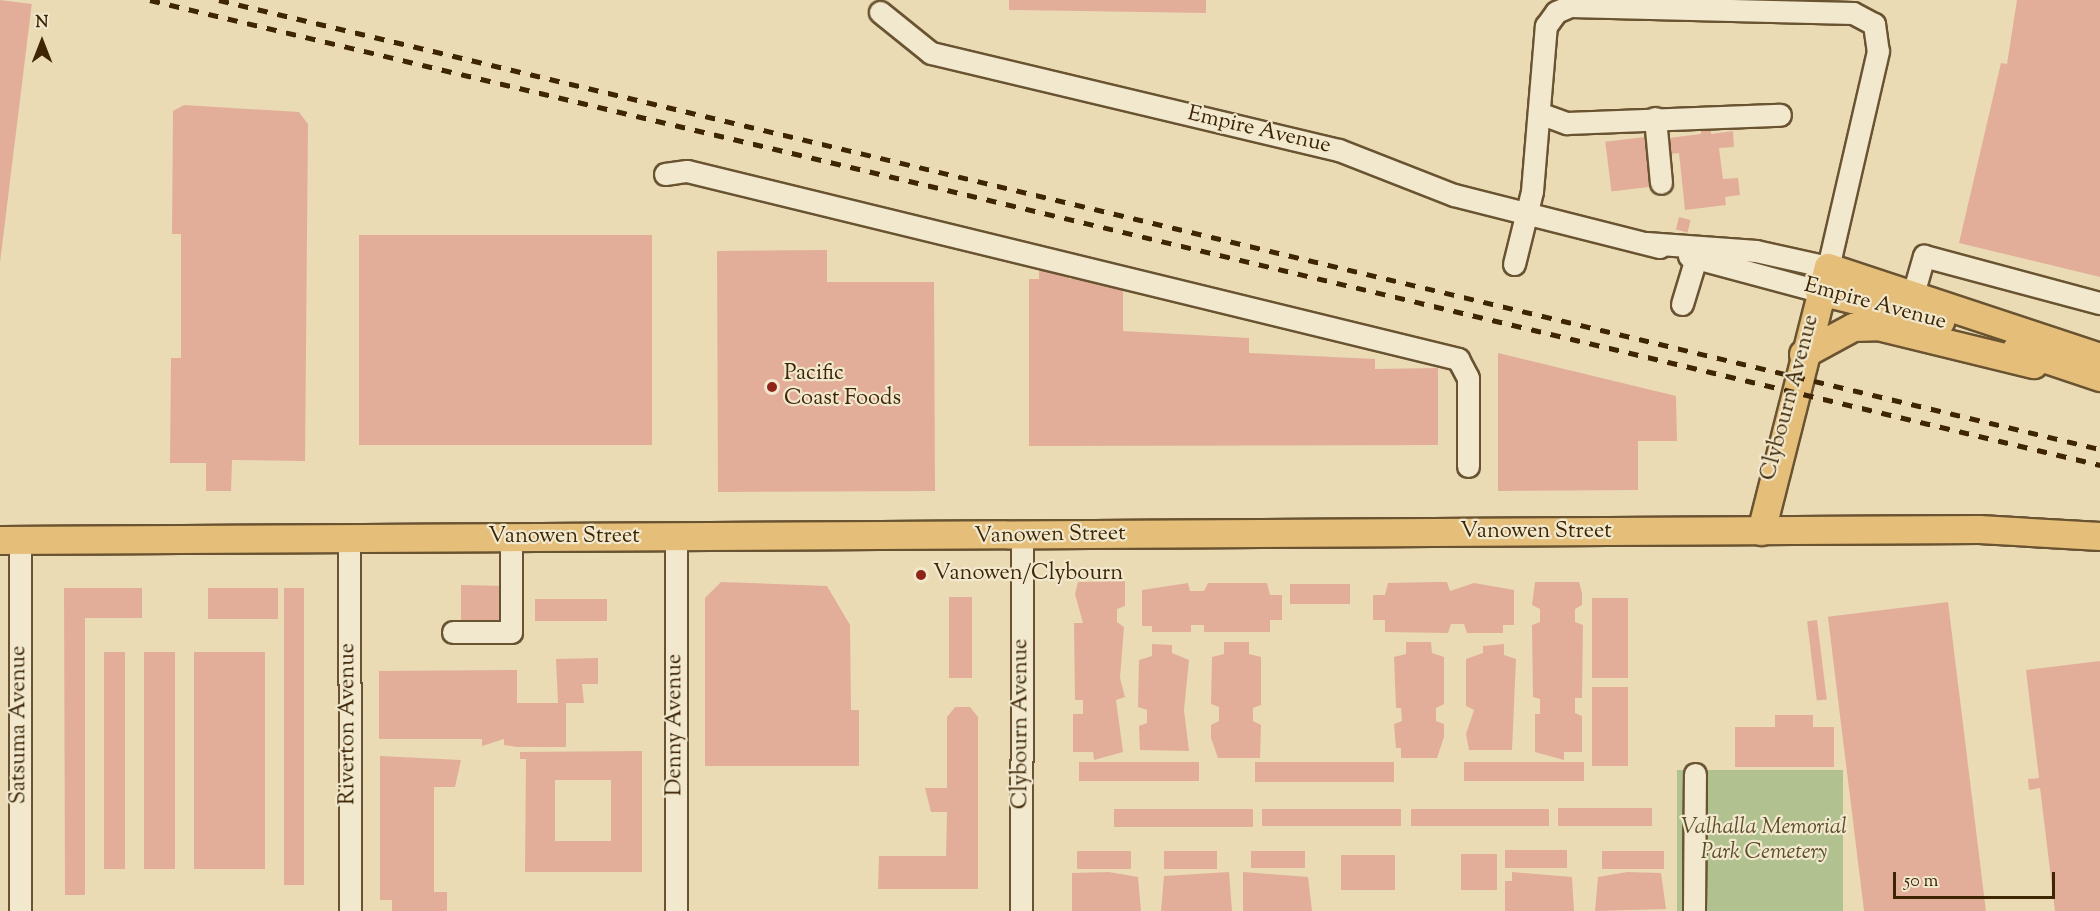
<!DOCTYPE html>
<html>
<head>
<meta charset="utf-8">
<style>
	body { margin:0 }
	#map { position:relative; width:2100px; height:911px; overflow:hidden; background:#eadbb4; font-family:"Sorts Mill Goudy",serif }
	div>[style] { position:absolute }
	.green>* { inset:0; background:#b2c190; transform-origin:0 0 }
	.building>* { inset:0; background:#e2ae99; transform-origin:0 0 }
	.roads { filter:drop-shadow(2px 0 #695331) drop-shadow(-2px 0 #695331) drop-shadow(0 2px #695331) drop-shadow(0 -2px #695331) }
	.minor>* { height:21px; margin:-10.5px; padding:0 10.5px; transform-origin:10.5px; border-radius:10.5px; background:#f1e8ce }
	.major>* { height:27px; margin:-13.5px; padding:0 13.5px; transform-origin:13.5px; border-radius:13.5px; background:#e5be7a }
	.rail>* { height:4.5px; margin-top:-2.25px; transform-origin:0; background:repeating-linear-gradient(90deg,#3e2605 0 10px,transparent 0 20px) }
	.dots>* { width:16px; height:16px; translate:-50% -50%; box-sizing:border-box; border:3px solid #f1e8ce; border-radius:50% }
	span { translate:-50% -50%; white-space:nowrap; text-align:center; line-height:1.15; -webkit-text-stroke:4.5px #f1e8ce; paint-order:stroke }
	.street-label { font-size:22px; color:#3e2605 }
	.poi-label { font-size:22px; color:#3e2605 }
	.left { translate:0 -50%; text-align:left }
	.park-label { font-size:22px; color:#5b4d28; font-style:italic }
	.north { position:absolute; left:12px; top:12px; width:60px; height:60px; -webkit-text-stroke:4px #f1e8ce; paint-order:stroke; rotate:0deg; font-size:16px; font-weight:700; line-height:24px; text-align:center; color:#3e2605 }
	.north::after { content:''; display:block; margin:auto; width:21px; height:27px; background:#3e2605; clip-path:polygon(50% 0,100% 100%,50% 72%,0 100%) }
	.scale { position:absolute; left:1893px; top:872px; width:162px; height:27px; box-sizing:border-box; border:3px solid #3e2605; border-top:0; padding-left:8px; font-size:18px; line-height:21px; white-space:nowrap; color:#3e2605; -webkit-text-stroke:4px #f1e8ce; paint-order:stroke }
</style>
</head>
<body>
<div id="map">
	<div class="green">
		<div style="left:1677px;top:770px;width:166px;height:141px"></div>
	</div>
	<div class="building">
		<div style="left:0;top:0;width:32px;height:498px;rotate:7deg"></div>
		<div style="clip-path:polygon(1009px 0,1206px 0,1206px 13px,1009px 10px)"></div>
		<div style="clip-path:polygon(2017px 0,2100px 0,2100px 277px,1959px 243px,2001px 63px,2007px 64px)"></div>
		<div style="clip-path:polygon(184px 105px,299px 112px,308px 124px,305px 461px,232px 460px,231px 491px,206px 491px,206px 463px,170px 463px,171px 358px,181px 358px,181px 234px,172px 234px,173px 111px)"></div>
		<div style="clip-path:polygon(1711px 127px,1711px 134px,1733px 131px,1734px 147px,1719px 148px,1723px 179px,1738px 178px,1740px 195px,1725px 197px,1726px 205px,1685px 210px,1679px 153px,1670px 154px,1668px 138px,1701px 134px,1701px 128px)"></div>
		<div style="left:1645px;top:137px;width:50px;height:40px;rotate:83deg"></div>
		<div style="left:1679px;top:217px;width:12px;height:13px;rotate:14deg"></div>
		<div style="left:359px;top:235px;width:293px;height:210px"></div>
		<div style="clip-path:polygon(827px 250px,827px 282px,934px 282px,935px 491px,718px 492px,717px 251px)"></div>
		<div style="clip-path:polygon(1039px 271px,1069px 271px,1069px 279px,1123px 279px,1123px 331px,1249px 338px,1249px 353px,1375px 359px,1375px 369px,1438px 368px,1438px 445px,1029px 446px,1029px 279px,1039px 279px)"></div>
		<div style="clip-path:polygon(1498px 353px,1676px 396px,1677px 441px,1638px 441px,1638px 490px,1498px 491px)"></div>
		<div style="clip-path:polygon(1125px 581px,1125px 606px,1117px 609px,1117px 622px,1124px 627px,1120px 678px,1125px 697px,1116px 700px,1123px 752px,1094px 760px,1093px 752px,1073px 752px,1073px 714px,1083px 714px,1083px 700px,1075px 700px,1074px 623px,1083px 623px,1075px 594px,1078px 582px)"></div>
		<div style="clip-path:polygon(721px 582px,827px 586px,850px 625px,851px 710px,859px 710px,859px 766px,705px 766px,705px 598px)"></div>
		<div style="clip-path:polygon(1435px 582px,1447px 582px,1450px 591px,1474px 583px,1514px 590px,1514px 625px,1503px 625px,1503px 633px,1467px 633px,1464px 624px,1451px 624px,1448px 633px,1385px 632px,1385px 620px,1373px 620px,1373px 595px,1385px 595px,1388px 583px)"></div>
		<div style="clip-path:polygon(1535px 582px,1579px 582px,1582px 593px,1582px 605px,1575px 609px,1575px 622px,1583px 625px,1582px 698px,1575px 698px,1575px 713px,1582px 716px,1582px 752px,1564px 752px,1564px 760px,1535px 752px,1535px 714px,1540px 714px,1540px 699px,1533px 697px,1532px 625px,1540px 622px,1540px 609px,1532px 605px)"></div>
		<div style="clip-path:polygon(1188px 583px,1190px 591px,1204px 591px,1208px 583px,1267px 583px,1270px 595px,1282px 595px,1282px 620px,1270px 620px,1270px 632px,1204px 632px,1204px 625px,1191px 625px,1191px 632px,1152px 632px,1152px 626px,1142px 626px,1142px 590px)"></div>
		<div style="left:1290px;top:584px;width:60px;height:20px"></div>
		<div style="clip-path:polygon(461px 585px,508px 586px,505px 620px,487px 620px,487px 626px,461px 622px)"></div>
		<div style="clip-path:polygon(64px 588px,142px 588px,142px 618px,85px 618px,85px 895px,65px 895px)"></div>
		<div style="left:208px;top:588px;width:70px;height:31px"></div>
		<div style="left:284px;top:588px;width:20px;height:297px"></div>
		<div style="left:949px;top:597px;width:23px;height:81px"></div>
		<div style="left:1592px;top:598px;width:36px;height:80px"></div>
		<div style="left:535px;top:599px;width:72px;height:22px"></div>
		<div style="left:1948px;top:602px;width:311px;height:121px;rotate:83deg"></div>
		<div style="left:1817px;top:620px;width:80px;height:10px;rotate:83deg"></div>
		<div style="clip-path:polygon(1224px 642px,1249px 642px,1249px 654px,1261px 657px,1261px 705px,1253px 708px,1253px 721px,1261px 725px,1260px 758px,1218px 758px,1211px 738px,1211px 725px,1219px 721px,1219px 707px,1211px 704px,1212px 657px,1224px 654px)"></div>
		<div style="clip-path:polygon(1406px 642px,1431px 642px,1432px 653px,1444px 657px,1444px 704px,1436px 708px,1436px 721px,1444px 724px,1444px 737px,1437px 758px,1401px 758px,1401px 748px,1396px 748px,1394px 724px,1402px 721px,1401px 708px,1396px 708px,1394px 657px,1406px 654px)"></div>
		<div style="clip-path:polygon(1152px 644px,1172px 645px,1172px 653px,1189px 660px,1184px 710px,1189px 751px,1140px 750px,1139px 726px,1147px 723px,1147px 710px,1138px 707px,1139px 660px,1152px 656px)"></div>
		<div style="clip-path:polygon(1504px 644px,1504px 655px,1516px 659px,1512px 750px,1469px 750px,1466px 734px,1474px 710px,1466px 706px,1466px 659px,1483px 653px,1483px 646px)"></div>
		<div style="left:104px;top:652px;width:21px;height:217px"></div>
		<div style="left:144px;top:652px;width:31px;height:217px"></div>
		<div style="left:194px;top:652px;width:71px;height:217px"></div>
		<div style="clip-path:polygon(598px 658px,598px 684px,582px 684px,584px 703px,566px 703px,566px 747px,517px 747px,504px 745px,504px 739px,482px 746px,482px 739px,379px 739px,379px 671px,517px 670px,517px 703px,558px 703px,556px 659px)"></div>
		<div style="clip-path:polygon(2100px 661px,2100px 911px,2055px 911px,2040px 788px,2029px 790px,2028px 779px,2039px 778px,2026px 670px)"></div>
		<div style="left:1592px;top:687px;width:36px;height:79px"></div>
		<div style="clip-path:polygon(955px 707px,970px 707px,978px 717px,978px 889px,878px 889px,879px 856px,946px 856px,947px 812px,931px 812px,925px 788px,947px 788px,947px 717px)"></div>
		<div style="clip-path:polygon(1775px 715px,1813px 715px,1813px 727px,1834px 727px,1834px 767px,1735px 767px,1735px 727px,1775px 727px)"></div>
		<div style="clip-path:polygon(evenodd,642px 751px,642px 872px,525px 872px,526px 759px,520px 759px,520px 752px,642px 751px,555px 780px,611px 780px,611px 841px,555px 841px,555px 780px)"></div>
		<div style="clip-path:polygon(380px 756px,461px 760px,455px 787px,434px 787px,434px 892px,447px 892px,447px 911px,392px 911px,392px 900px,380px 900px)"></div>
		<div style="left:1199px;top:762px;width:19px;height:120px;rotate:90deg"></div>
		<div style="left:1255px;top:762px;width:139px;height:20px"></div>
		<div style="left:1464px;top:762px;width:120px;height:19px"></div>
		<div style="left:1652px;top:808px;width:18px;height:94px;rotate:90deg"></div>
		<div style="left:1114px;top:809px;width:139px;height:18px"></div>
		<div style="left:1262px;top:809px;width:139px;height:17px"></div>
		<div style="left:1411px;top:809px;width:138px;height:17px"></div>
		<div style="left:1567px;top:850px;width:18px;height:62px;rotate:90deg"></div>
		<div style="left:1077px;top:851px;width:54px;height:18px"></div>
		<div style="left:1164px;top:851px;width:53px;height:18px"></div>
		<div style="left:1251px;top:851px;width:54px;height:17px"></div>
		<div style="left:1602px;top:851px;width:62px;height:18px"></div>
		<div style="left:1497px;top:854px;width:36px;height:36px;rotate:90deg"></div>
		<div style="left:1341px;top:855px;width:54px;height:35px"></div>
		<div style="clip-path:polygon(1109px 872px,1138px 877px,1141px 911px,1072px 911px,1072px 873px)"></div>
		<div style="clip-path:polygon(1229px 872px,1232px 911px,1161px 911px,1164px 876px)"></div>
		<div style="clip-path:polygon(1243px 872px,1308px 877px,1312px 911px,1243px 911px)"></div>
		<div style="clip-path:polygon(1512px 872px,1572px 877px,1574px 911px,1505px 911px,1505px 881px,1512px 881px)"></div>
		<div style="clip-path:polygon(1627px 872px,1661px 873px,1666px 909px,1595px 911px,1598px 877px)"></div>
	</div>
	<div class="roads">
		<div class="minor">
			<div style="left:880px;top:12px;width:65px;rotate:38.8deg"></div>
			<div style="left:931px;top:53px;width:419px;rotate:13.4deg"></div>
			<div style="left:1339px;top:150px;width:123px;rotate:21.4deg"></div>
			<div style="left:1454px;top:195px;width:212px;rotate:14.2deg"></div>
			<div style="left:1539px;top:113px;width:30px;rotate:20deg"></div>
			<div style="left:1567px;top:123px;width:213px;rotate:-2.2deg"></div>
			<div style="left:1655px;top:118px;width:65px;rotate:84.7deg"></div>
			<div style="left:665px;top:174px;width:22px;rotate:-8deg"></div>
			<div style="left:687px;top:171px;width:794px;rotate:13.7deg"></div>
			<div style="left:1458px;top:359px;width:21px;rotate:62deg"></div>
			<div style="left:1468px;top:378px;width:88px;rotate:90deg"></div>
			<div style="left:1689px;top:256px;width:135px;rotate:15.1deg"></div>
			<div style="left:1514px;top:264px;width:75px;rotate:-76.1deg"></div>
			<div style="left:1532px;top:191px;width:166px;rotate:-85.2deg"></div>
			<div style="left:1546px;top:26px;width:17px;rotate:-54deg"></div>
			<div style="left:1556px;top:12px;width:15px;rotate:-23deg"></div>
			<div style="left:1570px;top:6px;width:283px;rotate:1.4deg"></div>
			<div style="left:1853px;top:13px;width:24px;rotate:28deg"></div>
			<div style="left:1874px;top:24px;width:27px;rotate:82deg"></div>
			<div style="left:1878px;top:51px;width:222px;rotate:103deg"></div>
			<div style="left:1828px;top:267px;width:74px;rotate:-167.5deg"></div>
			<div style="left:1756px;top:251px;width:110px;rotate:-175.8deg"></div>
			<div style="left:1913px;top:294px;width:40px;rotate:-74deg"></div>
			<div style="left:1924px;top:256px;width:182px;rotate:15deg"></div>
			<div style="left:1682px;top:304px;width:48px;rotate:-73.1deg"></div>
			<div style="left:349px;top:537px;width:374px;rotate:89.8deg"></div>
			<div style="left:20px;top:540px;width:371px;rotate:90deg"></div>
			<div style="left:453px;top:632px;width:58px"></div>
			<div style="left:511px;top:632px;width:94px;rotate:-90deg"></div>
			<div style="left:676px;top:911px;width:373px;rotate:-90deg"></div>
			<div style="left:1021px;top:911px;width:374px;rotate:-89.8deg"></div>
			<div style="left:1694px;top:911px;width:137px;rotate:-89.6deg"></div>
		</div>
		<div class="major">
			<div style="left:1819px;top:291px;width:125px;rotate:13.9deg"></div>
			<div style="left:2016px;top:349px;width:89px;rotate:18.4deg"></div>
			<div style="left:1803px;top:354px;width:57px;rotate:-28.4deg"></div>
			<div style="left:1853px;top:327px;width:24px;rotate:-2deg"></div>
			<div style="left:1877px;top:326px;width:161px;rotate:13.7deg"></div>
			<div style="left:1761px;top:531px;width:272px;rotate:-75.8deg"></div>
			<div style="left:1828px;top:267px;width:287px;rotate:18.3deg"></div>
			<div style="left:0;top:540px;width:1979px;rotate:-0.32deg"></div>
			<div style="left:1979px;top:529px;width:121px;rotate:3.3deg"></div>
		</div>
	</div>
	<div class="rail">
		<div style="left:150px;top:0;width:2005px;rotate:13.41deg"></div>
		<div style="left:219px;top:0;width:1934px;rotate:13.43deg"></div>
	</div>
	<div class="dots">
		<div style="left:772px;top:387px;background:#8f2418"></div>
		<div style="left:921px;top:575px;background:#8f2418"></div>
	</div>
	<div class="street-label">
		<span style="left:1259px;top:131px;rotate:13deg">Empire Avenue</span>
		<span style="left:1875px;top:305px;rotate:15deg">Empire Avenue</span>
		<span style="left:1791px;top:398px;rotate:-75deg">Clybourn Avenue</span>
		<span style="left:1536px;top:533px">Vanowen Street</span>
		<span style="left:1050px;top:536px;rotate:-1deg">Vanowen Street</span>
		<span style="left:564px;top:538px">Vanowen Street</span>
		<span style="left:349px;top:724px;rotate:-90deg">Riverton Avenue</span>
		<span style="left:1022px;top:724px;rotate:-90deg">Clybourn Avenue</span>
		<span style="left:20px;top:725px;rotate:-90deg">Satsuma Avenue</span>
		<span style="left:676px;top:725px;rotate:-90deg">Denny Avenue</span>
	</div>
	<div class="poi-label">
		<span class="left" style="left:784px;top:387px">Pacific<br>Coast Foods</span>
		<span class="left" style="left:933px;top:575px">Vanowen/Clybourn</span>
	</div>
	<div class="park-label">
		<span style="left:1764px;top:841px">Valhalla Memorial<br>Park Cemetery</span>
	</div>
	<div class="north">N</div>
	<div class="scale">50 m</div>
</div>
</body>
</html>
